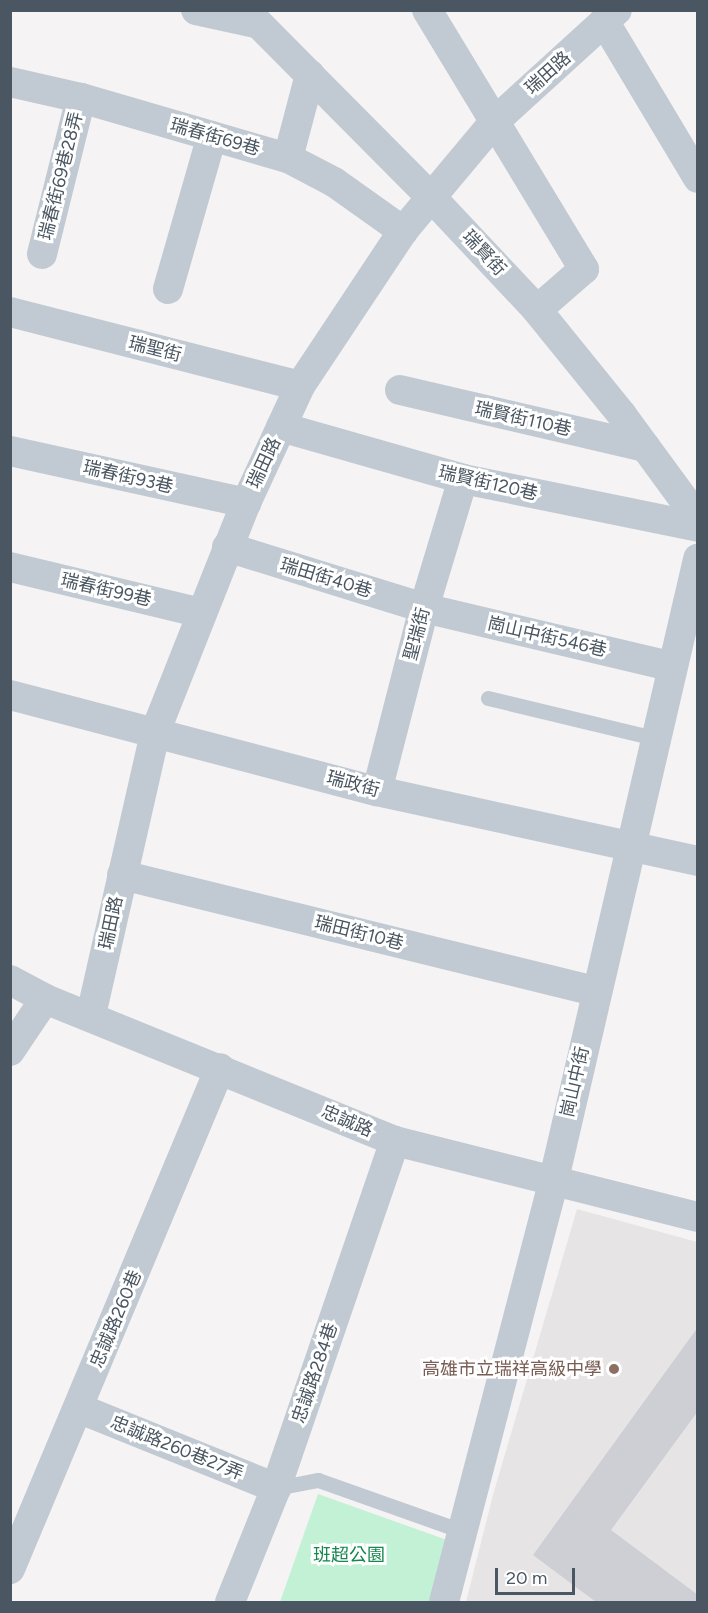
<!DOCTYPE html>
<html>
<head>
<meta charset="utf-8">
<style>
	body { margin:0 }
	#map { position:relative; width:708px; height:1613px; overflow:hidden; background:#f5f3f3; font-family:Figtree,"Noto Sans TC",sans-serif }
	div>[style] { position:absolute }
	.education>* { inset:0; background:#e6e4e5 }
	.green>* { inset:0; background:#c3f1d5 }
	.building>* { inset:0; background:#cdcfd5 }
	.lane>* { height:15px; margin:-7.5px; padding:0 7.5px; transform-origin:7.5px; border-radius:7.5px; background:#c1cad2 }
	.street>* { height:30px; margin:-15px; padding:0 15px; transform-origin:15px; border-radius:15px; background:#c1cad2 }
	.dots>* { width:16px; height:16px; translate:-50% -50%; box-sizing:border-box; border:3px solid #fff; border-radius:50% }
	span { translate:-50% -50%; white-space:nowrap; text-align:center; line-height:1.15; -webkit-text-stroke:6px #fff; paint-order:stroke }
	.street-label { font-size:18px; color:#4a5661 }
	.education-label { font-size:18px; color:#785e54 }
	.right { translate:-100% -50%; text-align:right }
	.park-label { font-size:18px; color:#17864f }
	.frame { position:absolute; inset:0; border:12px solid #4a5661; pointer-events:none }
	.scale { position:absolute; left:495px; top:1568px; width:80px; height:27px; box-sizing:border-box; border:3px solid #4a5661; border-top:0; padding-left:8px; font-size:18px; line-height:21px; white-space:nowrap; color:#4a5661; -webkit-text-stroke:4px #fff; paint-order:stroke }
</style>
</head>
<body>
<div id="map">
	<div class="education">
		<div style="clip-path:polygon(577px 1209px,697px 1242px,697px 1602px,466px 1602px,493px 1495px)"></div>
	</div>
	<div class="green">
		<div style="clip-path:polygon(318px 1494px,447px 1540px,430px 1602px,280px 1602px)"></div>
	</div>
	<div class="building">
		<div style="clip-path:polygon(698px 1327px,698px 1411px,611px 1530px,698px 1595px,698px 1602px,596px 1602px,533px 1555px)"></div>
	</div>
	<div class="lane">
		<div style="left:488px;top:698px;width:171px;rotate:13.5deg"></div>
		<div style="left:276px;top:1488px;width:43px;rotate:-10.8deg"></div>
		<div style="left:318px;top:1480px;width:153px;rotate:19.5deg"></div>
	</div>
	<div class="street">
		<div style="left:196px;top:10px;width:60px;rotate:12.4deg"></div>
		<div style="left:245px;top:10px;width:265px;rotate:45.2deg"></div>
		<div style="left:432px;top:198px;width:154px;rotate:46.8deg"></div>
		<div style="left:537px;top:310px;width:135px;rotate:51deg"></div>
		<div style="left:622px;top:415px;width:129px;rotate:53.8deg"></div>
		<div style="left:427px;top:10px;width:303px;rotate:58.8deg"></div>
		<div style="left:584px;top:269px;width:62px;rotate:138.9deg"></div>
		<div style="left:604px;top:21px;width:183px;rotate:59.1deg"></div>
		<div style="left:10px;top:82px;width:73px;rotate:12.7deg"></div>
		<div style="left:81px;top:98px;width:216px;rotate:16.2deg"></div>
		<div style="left:288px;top:158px;width:52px;rotate:27.6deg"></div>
		<div style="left:334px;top:182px;width:85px;rotate:35.4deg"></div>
		<div style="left:288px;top:158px;width:86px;rotate:-75.2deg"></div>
		<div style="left:42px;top:254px;width:161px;rotate:-76deg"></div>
		<div style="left:168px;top:289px;width:159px;rotate:-74deg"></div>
		<div style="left:10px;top:312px;width:299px;rotate:14.3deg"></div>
		<div style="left:400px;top:390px;width:252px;rotate:13.1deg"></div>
		<div style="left:281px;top:427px;width:189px;rotate:15.9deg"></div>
		<div style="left:463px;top:479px;width:240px;rotate:11.5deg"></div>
		<div style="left:10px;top:451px;width:242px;rotate:12.4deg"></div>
		<div style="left:227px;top:547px;width:206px;rotate:17.2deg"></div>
		<div style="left:424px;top:608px;width:253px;rotate:13.3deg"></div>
		<div style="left:10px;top:567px;width:197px;rotate:13.5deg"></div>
		<div style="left:10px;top:695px;width:379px;rotate:14.7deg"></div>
		<div style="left:377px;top:791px;width:329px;rotate:12.3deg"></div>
		<div style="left:377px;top:791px;width:189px;rotate:-75.6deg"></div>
		<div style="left:424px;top:608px;width:135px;rotate:-73.2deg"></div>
		<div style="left:122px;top:875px;width:487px;rotate:13.8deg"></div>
		<div style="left:10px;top:980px;width:40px;rotate:28deg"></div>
		<div style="left:45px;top:999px;width:378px;rotate:22.1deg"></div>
		<div style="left:395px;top:1141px;width:312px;rotate:14.1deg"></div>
		<div style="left:91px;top:1015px;width:292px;rotate:-77.2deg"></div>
		<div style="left:156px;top:730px;width:244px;rotate:-68.4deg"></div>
		<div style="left:246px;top:503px;width:129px;rotate:-65.2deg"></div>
		<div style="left:300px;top:386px;width:186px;rotate:-56.4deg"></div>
		<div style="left:403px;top:231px;width:142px;rotate:-50.1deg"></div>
		<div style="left:494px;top:122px;width:166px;rotate:-42.3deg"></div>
		<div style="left:10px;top:1051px;width:63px;rotate:-56.1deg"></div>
		<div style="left:78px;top:1408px;width:214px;rotate:22deg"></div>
		<div style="left:10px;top:1569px;width:543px;rotate:-67.26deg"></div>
		<div style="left:230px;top:1602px;width:123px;rotate:-68deg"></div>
		<div style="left:276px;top:1488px;width:367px;rotate:-71.1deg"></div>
		<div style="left:444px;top:1602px;width:437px;rotate:-75.4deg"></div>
		<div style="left:554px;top:1179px;width:637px;rotate:-76.92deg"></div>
	</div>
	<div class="dots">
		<div style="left:614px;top:1369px;background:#8d6e63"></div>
	</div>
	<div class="street-label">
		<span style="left:548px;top:73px;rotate:-42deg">瑞田路</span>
		<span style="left:215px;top:137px;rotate:16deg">瑞春街69巷</span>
		<span style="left:61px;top:176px;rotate:-76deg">瑞春街69巷28弄</span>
		<span style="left:484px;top:253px;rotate:47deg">瑞賢街</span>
		<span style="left:155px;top:349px;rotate:14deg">瑞聖街</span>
		<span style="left:523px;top:419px;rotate:13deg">瑞賢街110巷</span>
		<span style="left:264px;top:463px;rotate:-65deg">瑞田路</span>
		<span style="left:128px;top:477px;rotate:13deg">瑞春街93巷</span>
		<span style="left:488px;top:483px;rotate:13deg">瑞賢街120巷</span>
		<span style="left:326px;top:578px;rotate:17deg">瑞田街40巷</span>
		<span style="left:106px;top:590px;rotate:13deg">瑞春街99巷</span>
		<span style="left:417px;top:634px;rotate:-75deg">聖瑞街</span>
		<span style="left:547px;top:637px;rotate:13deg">崗山中街546巷</span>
		<span style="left:353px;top:784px;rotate:15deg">瑞政街</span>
		<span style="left:111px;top:923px;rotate:-78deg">瑞田路</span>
		<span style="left:359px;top:933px;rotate:14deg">瑞田街10巷</span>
		<span style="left:575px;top:1082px;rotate:-77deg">崗山中街</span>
		<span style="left:347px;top:1121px;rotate:23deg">忠誠路</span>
		<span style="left:116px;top:1319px;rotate:-67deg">忠誠路260巷</span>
		<span style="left:315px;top:1373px;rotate:-71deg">忠誠路284巷</span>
		<span style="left:177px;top:1448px;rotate:22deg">忠誠路260巷27弄</span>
	</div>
	<div class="education-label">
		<span class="right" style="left:602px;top:1369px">高雄市立瑞祥高級中學</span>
	</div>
	<div class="park-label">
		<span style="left:349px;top:1555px">班超公園</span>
	</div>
	<div class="frame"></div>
	<div class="scale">20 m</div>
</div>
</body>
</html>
